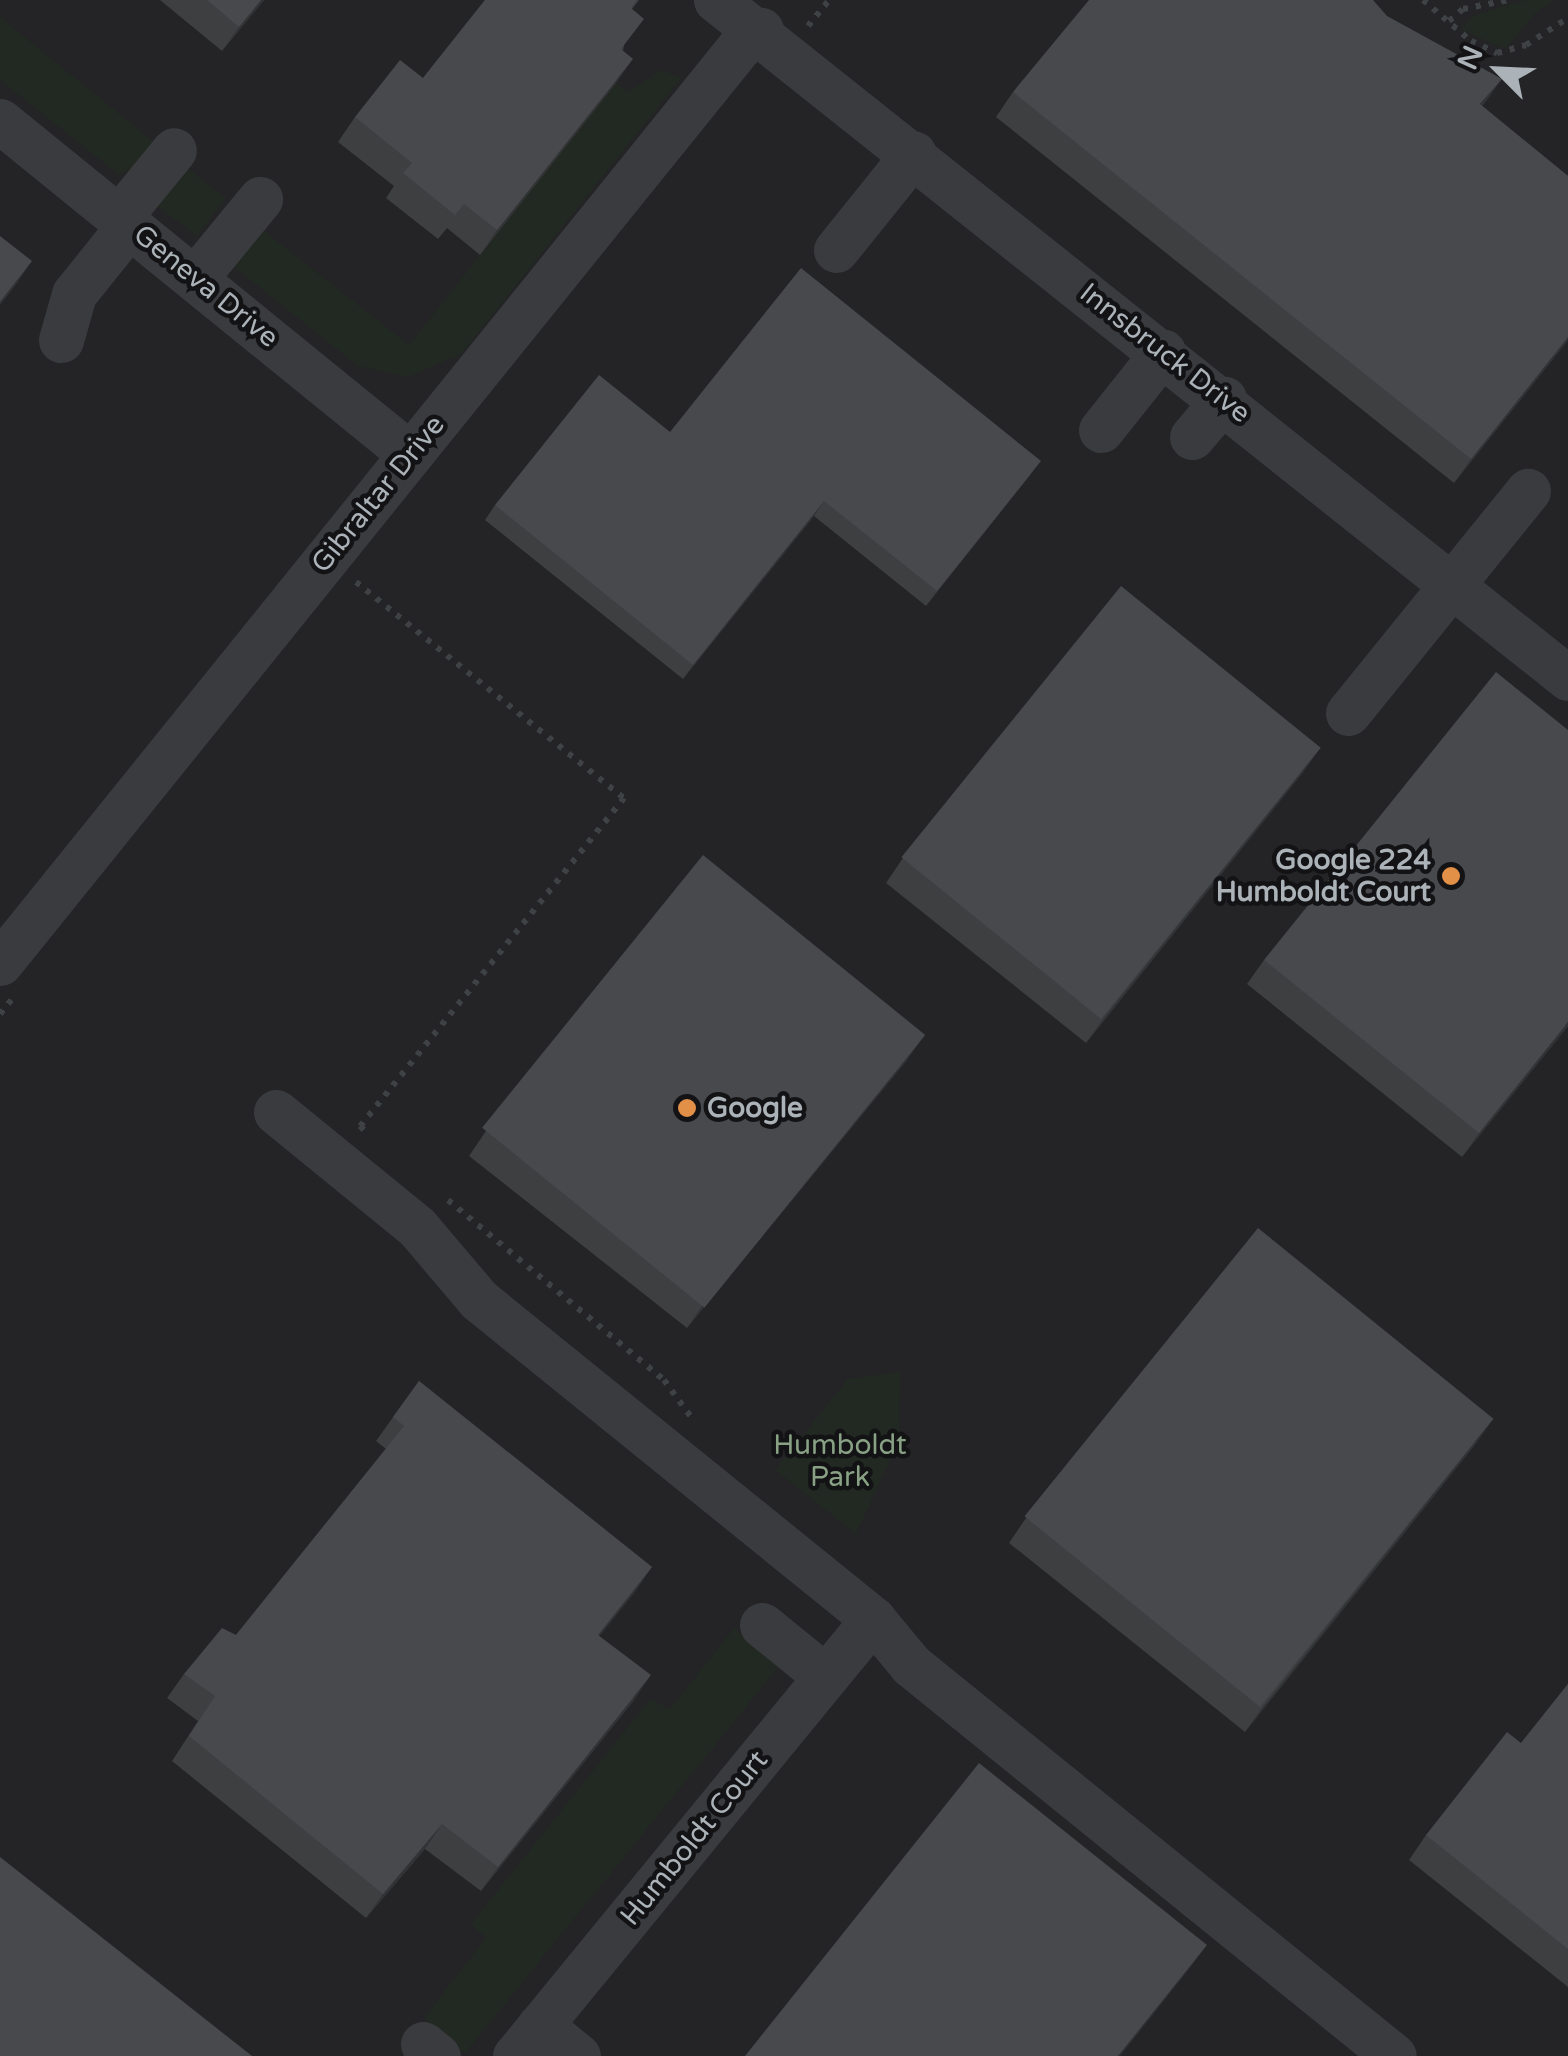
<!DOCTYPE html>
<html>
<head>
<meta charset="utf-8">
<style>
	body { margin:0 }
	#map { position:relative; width:1568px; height:2056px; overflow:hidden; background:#18181a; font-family:"Varela Round",sans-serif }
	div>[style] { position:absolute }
	.built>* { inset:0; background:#242426; transform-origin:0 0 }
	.green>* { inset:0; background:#222922; transform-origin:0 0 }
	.path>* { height:6px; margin-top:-3px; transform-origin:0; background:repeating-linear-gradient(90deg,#3f4245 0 5px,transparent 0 13px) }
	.minor>* { height:45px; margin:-22.5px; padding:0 22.5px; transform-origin:22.5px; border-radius:22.5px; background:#393b3e }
	.wall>* { inset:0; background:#3d3f41 }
	.shaded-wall>* { inset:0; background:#323335 }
	.building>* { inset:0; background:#47494c; transform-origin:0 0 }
	.dots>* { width:28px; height:28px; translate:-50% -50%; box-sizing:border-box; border:5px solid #131315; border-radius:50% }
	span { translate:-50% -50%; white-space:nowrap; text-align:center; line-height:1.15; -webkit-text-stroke:9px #131315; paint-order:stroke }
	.street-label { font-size:28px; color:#abb2b8 }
	.poi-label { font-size:28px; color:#abb2b8; font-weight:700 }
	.right { translate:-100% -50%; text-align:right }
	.left { translate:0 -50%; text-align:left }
	.park-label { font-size:28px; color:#88a184 }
	.north { position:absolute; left:1448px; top:20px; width:100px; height:100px; -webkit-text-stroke:8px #131315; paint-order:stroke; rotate:294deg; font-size:28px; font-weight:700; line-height:40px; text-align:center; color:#abb2b8 }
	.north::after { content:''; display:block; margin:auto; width:35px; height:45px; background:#abb2b8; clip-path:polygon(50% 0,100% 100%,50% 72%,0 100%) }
</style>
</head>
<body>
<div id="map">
	<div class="built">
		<div style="left:0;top:0;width:1568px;height:2056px"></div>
	</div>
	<div class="green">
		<div style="clip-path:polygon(1525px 0,1556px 0,1536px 12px,1505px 49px,1461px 29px,1473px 16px)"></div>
		<div style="clip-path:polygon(0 17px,155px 143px,134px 168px,119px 175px,0 80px)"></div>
		<div style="clip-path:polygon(662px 70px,681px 78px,461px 354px,408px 377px,358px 366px,232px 265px,259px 227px,409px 345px,616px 83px,629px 92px)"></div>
		<div style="left:185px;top:167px;width:51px;height:48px;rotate:37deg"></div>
		<div style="clip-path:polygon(900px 1372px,899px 1441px,856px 1534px,775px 1470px,848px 1379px)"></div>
		<div style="clip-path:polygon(734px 1628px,780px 1665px,465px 2053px,424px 2018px,486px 1938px,471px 1924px,650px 1699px,670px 1709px)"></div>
	</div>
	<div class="path">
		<div style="left:1423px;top:0;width:63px;rotate:40.5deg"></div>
		<div style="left:1471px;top:41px;width:29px;rotate:25deg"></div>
		<div style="left:1497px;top:53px;width:30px;rotate:-15deg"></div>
		<div style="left:1526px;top:45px;width:50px;rotate:-32.7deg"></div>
		<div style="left:1449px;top:21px;width:18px;rotate:-41deg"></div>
		<div style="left:1463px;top:9px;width:46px;rotate:-11.3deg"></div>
		<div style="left:808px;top:26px;width:32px;rotate:-51deg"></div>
		<div style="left:356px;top:582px;width:344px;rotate:38.9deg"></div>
		<div style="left:624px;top:798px;width:421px;rotate:128.8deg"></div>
		<div style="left:360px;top:1126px;width:7px;rotate:45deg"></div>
		<div style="left:0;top:1014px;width:19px;rotate:-51deg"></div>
		<div style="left:448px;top:1200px;width:281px;rotate:39.8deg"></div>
		<div style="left:664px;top:1380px;width:51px;rotate:53.8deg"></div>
	</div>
	<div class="minor">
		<div style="left:716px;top:0;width:1089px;rotate:38.51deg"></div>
		<div style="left:0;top:121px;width:528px;rotate:39.08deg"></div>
		<div style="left:120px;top:216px;width:85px;rotate:-50.7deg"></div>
		<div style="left:836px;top:250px;width:124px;rotate:-51.2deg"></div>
		<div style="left:196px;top:277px;width:101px;rotate:-50.6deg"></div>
		<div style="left:61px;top:340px;width:48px;rotate:-74.2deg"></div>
		<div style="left:74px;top:294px;width:90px;rotate:-51.3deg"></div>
		<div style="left:1101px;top:430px;width:100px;rotate:-51.5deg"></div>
		<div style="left:1192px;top:437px;width:50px;rotate:-49.9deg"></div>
		<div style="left:1348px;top:713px;width:286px;rotate:-51deg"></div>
		<div style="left:0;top:963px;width:1177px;rotate:-51.1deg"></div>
		<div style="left:739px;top:47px;width:28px;rotate:-38deg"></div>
		<div style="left:276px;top:1112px;width:182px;rotate:39.2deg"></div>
		<div style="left:417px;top:1227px;width:96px;rotate:49.7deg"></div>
		<div style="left:479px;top:1300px;width:507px;rotate:39deg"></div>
		<div style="left:873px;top:1619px;width:60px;rotate:50.4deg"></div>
		<div style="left:911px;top:1665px;width:621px;rotate:38.99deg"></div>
		<div style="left:762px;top:1625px;width:82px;rotate:39.1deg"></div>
		<div style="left:540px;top:2025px;width:49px;rotate:39.2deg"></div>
		<div style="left:423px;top:2044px;width:19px;rotate:39deg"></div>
		<div style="left:515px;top:2056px;width:565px;rotate:-50.67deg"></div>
	</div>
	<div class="wall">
		<div style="clip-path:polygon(160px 0,264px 0,222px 51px)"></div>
		<div style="clip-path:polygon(485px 0,639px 0,632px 9px,616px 83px,480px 255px,447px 228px,438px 239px,386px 198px,394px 186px,338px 142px,355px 117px,423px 78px)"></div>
		<div style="clip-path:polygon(1387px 16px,1482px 106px,1568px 176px,1568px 340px,1454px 483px,996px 117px,1013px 92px)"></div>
		<div style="clip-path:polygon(670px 432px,1030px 475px,926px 606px,814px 516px,683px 679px,485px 520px,495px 505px)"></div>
		<div style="clip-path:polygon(1304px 771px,1086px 1043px,886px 883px,903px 858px)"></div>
		<div style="clip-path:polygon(1264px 960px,1568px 1026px,1462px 1157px,1247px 984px)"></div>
		<div style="clip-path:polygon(907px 1060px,687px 1328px,469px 1156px,486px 1131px)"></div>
		<div style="clip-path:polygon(419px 1381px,652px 1567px,599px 1636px,634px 1700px,481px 1891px,425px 1849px,366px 1918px,172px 1761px,198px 1721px,167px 1698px,184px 1674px,236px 1635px,386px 1449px,376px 1441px)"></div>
		<div style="clip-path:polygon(1477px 1442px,1245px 1732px,1009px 1543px,1026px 1518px)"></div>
		<div style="clip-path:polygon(1568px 1684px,1568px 1987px,1409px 1860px,1426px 1835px,1521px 1743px)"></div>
	</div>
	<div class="shaded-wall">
		<div style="clip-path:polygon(261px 0,264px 0,222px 51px,239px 27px)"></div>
		<div style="clip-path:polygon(633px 59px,616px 83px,480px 255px,497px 230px)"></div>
		<div style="clip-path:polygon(1502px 79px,1485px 103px,1463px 128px,1480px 104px)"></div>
		<div style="clip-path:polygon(32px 261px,15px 286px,0 305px,0 302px)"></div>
		<div style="clip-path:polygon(1568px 337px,1568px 340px,1454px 483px,1471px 459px)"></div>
		<div style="clip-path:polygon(1041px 461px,1030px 475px,926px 606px,937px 591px)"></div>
		<div style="clip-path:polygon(824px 501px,814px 516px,683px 679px,693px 665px)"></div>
		<div style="clip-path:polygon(1321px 747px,1304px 771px,1086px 1043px,1103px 1019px)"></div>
		<div style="clip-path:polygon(1568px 1022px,1568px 1026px,1462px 1157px,1479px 1133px)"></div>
		<div style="clip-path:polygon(924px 1036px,907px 1060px,687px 1328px,704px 1303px)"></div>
		<div style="clip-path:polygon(1494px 1418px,1477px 1442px,1245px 1732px,1262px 1708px)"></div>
		<div style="clip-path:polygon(652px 1567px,635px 1592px,581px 1659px,598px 1635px)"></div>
		<div style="clip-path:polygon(651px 1675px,634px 1700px,481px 1891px,498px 1867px)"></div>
		<div style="clip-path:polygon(442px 1824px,425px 1849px,366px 1918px,383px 1894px)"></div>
		<div style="clip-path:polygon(1207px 1945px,1189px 1969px,1120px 2056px,1118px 2056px)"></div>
	</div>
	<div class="building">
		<div style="clip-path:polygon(207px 0,261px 0,239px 27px)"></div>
		<div style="clip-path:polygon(485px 0,637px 0,631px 8px,644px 19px,621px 49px,633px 59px,497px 230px,464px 204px,455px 215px,403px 173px,412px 163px,355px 117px,400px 60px,423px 78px)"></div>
		<div style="clip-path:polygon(1089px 0,1373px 0,1387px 16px,1502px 79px,1480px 104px,1568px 176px,1568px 337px,1471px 459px,1013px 92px)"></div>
		<div style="clip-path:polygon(0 236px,32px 261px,0 302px)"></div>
		<div style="clip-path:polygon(801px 268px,1041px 461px,937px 591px,824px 501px,693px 665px,495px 505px,599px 375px,670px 432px)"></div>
		<div style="left:1121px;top:586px;width:257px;height:349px;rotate:39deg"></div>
		<div style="clip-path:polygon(1496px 672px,1568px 730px,1568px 1022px,1479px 1133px,1264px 960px)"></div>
		<div style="left:703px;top:855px;width:286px;height:351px;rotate:39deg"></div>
		<div style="left:1258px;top:1228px;width:303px;height:371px;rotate:39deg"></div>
		<div style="clip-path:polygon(419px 1381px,652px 1567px,598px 1635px,651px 1675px,498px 1867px,442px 1824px,383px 1894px,189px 1736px,215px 1696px,184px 1674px,222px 1628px,236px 1635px,404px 1426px,393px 1417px)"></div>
		<div style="clip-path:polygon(1568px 1684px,1568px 1949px,1426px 1835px,1507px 1732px,1521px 1743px)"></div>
		<div style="clip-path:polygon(979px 1763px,1207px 1945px,1118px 2056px,745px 2056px)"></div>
		<div style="clip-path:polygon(0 1857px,252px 2056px,0 2056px)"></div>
	</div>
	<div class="dots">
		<div style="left:1451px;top:876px;background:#e28f47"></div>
		<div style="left:687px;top:1108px;background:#e28f47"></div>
	</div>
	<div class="street-label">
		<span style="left:206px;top:286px;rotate:39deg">Geneva Drive</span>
		<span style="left:1165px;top:353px;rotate:38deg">Innsbruck Drive</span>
		<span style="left:378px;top:494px;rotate:-51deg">Gibraltar Drive</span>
		<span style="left:694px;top:1838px;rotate:-51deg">Humboldt Court</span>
	</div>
	<div class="poi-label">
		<span class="right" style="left:1431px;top:876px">Google 224<br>Humboldt Court</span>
		<span class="left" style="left:707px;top:1108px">Google</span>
	</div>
	<div class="park-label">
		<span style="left:840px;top:1461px">Humboldt<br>Park</span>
	</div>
	<div class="north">N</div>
</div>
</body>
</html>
